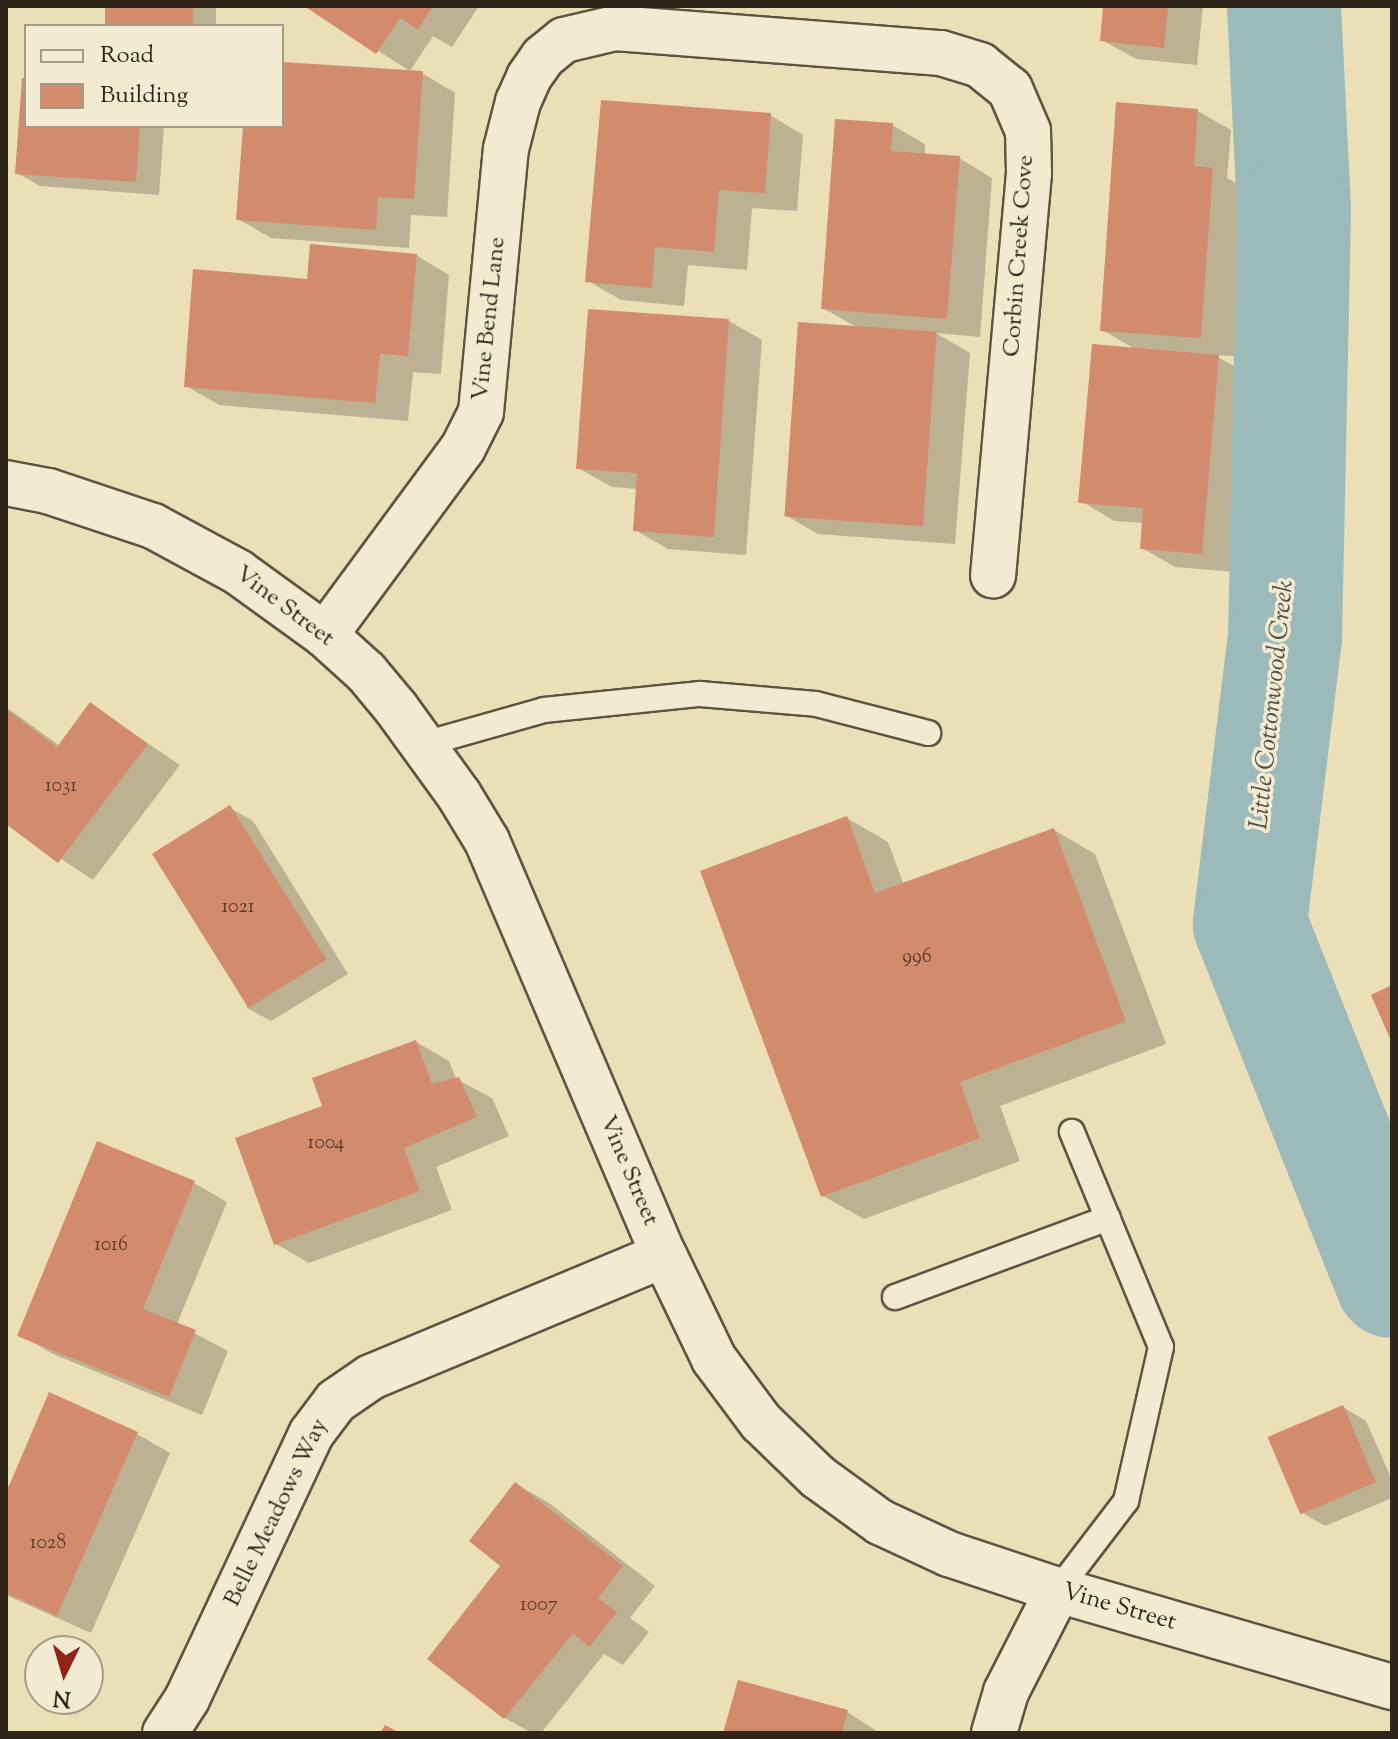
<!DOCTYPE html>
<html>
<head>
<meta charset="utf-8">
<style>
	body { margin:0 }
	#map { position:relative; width:1398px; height:1739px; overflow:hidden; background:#ebdfb8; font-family:"Sorts Mill Goudy",serif }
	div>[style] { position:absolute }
	.shadow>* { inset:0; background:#0003; transform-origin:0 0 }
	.river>* { height:114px; margin:-57px; padding:0 57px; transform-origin:57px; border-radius:57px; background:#9cbab9 }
	.building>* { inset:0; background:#d38b6e; transform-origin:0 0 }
	.roads { filter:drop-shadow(2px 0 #5f5442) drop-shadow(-2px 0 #5f5442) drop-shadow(0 2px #5f5442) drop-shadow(0 -2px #5f5442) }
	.service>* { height:24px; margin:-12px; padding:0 12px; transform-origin:12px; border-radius:12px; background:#f2ead1 }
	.minor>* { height:44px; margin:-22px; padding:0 22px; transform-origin:22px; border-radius:22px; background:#f2ead1 }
	.tertiary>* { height:44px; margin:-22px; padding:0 22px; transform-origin:22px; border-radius:22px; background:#f2ead1 }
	span { translate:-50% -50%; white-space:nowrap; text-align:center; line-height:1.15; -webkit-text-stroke:7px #f2ead1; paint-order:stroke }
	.number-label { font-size:20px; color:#593e2f }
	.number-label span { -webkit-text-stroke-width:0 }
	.street-label { font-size:24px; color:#30251a }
	.water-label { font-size:26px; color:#50524a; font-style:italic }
	.frame { position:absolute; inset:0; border:8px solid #30251a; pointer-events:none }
	.legend { position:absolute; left:24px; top:24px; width:260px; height:104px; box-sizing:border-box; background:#f2ead1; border:2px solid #a49b88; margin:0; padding:10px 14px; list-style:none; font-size:24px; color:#30251a }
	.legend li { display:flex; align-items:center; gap:16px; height:40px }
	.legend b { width:40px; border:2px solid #a49b88 }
	.north { position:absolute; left:24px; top:1635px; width:80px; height:80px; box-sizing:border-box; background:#f2ead1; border:2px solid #a49b88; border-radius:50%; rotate:185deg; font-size:22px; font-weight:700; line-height:32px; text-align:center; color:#30251a }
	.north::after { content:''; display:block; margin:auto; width:28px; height:36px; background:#8f2418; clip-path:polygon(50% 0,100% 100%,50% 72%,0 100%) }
</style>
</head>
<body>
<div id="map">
	<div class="shadow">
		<div style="left:107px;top:6px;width:109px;height:20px"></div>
		<div style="clip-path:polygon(307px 6px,479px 6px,452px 47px,433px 36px,410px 71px)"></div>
		<div style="clip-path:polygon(1105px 6px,1203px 6px,1197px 65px,1136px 59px,1102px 40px)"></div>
		<div style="clip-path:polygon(282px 64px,422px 73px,455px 93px,447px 217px,411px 215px,409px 248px,271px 238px,238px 219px,245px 126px,282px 126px)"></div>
		<div style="clip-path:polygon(26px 80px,26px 126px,164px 126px,159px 195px,40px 186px,17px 173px)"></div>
		<div style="clip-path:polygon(1198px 111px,1231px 130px,1227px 178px,1246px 189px,1234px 356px,1214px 355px,1252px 376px,1235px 572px,1175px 567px,1142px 548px,1144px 523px,1114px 521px,1081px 501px,1137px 350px,1102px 330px)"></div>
		<div style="clip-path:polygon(770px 115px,803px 135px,797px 211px,752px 208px,747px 270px,688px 265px,684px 306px,621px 300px,588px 281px)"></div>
		<div style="clip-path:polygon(892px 125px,925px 144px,925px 156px,959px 158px,992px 178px,980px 337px,936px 333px,970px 353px,955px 544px,818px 534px,785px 515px,858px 328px,823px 308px)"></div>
		<div style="clip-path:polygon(416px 255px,449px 275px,441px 374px,413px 372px,408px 421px,219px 405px,186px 386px,308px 281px)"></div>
		<div style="clip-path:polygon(729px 321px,762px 340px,746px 555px,668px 549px,635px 530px,638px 489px,612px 487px,578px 468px)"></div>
		<div style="clip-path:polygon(91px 705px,180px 765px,93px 880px,6px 822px,6px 707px,60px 746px)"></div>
		<div style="clip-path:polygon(230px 808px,253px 821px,348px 974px,271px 1021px,247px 1008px)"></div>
		<div style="clip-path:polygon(847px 818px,888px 842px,904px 885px,1054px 830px,1095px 854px,1166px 1044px,1000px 1106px,1020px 1161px,864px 1219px,823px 1196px)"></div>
		<div style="clip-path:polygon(416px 1042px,449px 1061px,456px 1079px,492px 1098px,509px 1136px,436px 1167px,452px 1210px,309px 1263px,276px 1244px,325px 1107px)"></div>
		<div style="clip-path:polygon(194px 1183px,227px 1202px,177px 1324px,228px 1351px,202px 1415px,53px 1354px,20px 1335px)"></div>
		<div style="clip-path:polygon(1343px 1407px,1366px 1421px,1392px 1480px,1392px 1498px,1325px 1526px,1302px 1513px)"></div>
		<div style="clip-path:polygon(137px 1434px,170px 1453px,91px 1633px,6px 1595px,6px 1483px,10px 1488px)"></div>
		<div style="clip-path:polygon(516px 1484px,549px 1503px,655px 1586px,630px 1618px,649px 1632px,623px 1665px,604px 1654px,541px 1733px,532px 1733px,505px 1718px)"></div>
		<div style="clip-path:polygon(847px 1712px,880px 1733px,725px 1733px)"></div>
	</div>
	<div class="river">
		<div style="left:1284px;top:6px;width:203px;rotate:87.2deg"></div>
		<div style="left:1294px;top:209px;width:428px;rotate:91.2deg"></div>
		<div style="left:1285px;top:637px;width:289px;rotate:97deg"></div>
		<div style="left:1250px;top:924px;width:384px;rotate:68.3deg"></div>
	</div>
	<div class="building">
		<div style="left:105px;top:6px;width:88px;height:20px"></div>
		<div style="clip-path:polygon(304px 6px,433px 6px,418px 30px,400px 18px,376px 54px)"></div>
		<div style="clip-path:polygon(1103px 6px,1168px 6px,1164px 48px,1100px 41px)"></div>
		<div style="clip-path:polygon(282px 62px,423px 71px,414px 199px,378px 197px,376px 230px,236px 220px,243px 126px,282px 126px)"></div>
		<div style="clip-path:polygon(22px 78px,26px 78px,26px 126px,140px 126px,136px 182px,15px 174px)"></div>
		<div style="clip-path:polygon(601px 100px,771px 113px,765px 193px,719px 190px,714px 252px,655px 247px,652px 288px,585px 282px)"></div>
		<div style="clip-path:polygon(1116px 102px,1198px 109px,1194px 166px,1213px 168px,1201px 338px,1100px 331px)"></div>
		<div style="clip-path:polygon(835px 119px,893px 123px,891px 151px,960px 156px,947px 319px,821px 309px)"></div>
		<div style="clip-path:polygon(310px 244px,417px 254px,408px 356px,380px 354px,375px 403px,184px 387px,193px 269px,307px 279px)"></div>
		<div style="clip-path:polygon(588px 309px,729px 319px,714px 537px,633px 531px,637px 473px,576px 469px)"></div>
		<div style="left:798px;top:322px;width:139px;height:195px;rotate:4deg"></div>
		<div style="clip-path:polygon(1092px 344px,1219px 355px,1202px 554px,1140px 549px,1143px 508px,1078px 503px)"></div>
		<div style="clip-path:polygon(90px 702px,148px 744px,58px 863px,6px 824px,6px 709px,57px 747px)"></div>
		<div style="left:230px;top:805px;width:182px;height:92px;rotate:58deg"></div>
		<div style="clip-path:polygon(847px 816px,875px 893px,1054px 828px,1126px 1021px,960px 1082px,980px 1138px,821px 1197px,700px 871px)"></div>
		<div style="clip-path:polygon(1392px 985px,1392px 1043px,1371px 995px)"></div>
		<div style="clip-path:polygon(416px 1040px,432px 1084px,459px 1077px,477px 1117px,404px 1148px,420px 1191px,274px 1245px,235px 1138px,322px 1106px,312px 1078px)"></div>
		<div style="clip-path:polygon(97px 1141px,195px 1181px,143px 1309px,196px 1330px,169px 1397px,17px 1336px)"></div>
		<div style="clip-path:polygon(49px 1392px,138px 1432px,57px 1616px,6px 1593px,6px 1493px)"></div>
		<div style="left:1343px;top:1405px;width:84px;height:82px;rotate:67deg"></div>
		<div style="clip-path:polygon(515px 1482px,623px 1566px,598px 1598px,617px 1612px,589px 1647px,573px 1633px,504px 1719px,427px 1659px,500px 1566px,469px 1541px)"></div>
		<div style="clip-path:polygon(738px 1680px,848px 1710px,842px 1733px,723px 1733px)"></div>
		<div style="clip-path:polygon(385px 1725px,400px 1733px,380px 1733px)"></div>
	</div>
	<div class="roads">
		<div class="service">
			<div style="left:424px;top:744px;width:125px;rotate:-15.8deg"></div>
			<div style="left:544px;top:710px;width:157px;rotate:-5.9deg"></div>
			<div style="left:700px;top:694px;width:116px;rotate:4.9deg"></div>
			<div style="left:816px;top:704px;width:116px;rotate:14.5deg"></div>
			<div style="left:895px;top:1297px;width:227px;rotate:-20.3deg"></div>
			<div style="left:1058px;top:1590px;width:112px;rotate:-52.6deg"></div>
			<div style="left:1126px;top:1501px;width:158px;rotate:-77.2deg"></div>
			<div style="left:1161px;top:1347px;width:233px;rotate:-112.5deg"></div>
		</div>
		<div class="minor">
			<div style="left:325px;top:635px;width:232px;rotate:-53.6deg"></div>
			<div style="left:463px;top:448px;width:40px;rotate:-63.4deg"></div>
			<div style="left:481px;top:412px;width:264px;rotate:-84.6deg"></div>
			<div style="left:506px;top:149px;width:49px;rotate:-75.7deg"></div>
			<div style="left:518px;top:102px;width:27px;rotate:-66deg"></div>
			<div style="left:529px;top:77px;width:24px;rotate:-55deg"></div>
			<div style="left:543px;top:57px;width:27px;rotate:-39deg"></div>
			<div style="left:564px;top:40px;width:52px;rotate:-13.2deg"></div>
			<div style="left:615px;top:28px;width:327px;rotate:4.4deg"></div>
			<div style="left:941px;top:53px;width:41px;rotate:17.1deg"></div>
			<div style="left:980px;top:65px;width:38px;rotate:39deg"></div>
			<div style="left:1010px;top:89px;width:46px;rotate:66.8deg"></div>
			<div style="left:1028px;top:131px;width:42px;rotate:88.6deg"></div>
			<div style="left:1029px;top:173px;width:404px;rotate:95.1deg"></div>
			<div style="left:165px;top:1733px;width:40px;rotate:-57.1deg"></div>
			<div style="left:187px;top:1699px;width:293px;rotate:-64.9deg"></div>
			<div style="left:311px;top:1434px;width:41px;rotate:-52.9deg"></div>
			<div style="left:336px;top:1401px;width:42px;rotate:-34.4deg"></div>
			<div style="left:371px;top:1377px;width:317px;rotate:-22.6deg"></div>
			<div style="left:994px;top:1733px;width:43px;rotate:-73.7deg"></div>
			<div style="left:1006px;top:1692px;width:114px;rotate:-63deg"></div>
		</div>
		<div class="tertiary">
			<div style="left:6px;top:483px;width:43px;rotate:10.8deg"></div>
			<div style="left:48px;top:491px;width:111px;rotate:18.4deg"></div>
			<div style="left:153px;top:526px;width:97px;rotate:28.4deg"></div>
			<div style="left:238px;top:572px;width:107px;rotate:35.9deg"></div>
			<div style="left:325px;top:635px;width:55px;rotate:42.1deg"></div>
			<div style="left:366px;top:672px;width:47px;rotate:50.2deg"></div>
			<div style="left:396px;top:708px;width:107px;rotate:54.1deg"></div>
			<div style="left:459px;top:795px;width:54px;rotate:58.7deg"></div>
			<div style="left:487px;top:841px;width:450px;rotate:66.9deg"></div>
			<div style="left:664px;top:1255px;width:115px;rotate:64.3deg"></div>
			<div style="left:714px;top:1359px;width:79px;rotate:53.3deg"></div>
			<div style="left:761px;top:1422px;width:79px;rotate:44deg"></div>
			<div style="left:818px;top:1477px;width:77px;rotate:36deg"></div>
			<div style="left:880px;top:1522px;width:76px;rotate:24.9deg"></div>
			<div style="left:949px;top:1554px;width:115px;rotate:18.3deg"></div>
			<div style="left:1058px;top:1590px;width:348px;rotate:16.2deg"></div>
		</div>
	</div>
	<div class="number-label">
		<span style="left:61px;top:786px">1031</span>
		<span style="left:238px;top:907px">1021</span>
		<span style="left:917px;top:957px">996</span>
		<span style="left:326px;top:1143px">1004</span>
		<span style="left:111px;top:1245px">1016</span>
		<span style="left:48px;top:1543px">1028</span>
		<span style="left:539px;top:1605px">1007</span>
	</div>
	<div class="street-label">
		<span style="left:1020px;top:256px;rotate:-86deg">Corbin Creek Cove</span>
		<span style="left:490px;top:319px;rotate:-84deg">Vine Bend Lane</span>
		<span style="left:284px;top:607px;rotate:37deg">Vine Street</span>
		<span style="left:628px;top:1171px;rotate:67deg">Vine Street</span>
		<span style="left:277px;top:1513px;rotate:-64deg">Belle Meadows Way</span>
		<span style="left:1119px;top:1608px;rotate:16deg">Vine Street</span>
	</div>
	<div class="water-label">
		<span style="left:1273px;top:705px;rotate:-84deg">Little Cottonwood Creek</span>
	</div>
	<div class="frame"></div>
	<ul class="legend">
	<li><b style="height:10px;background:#f2ead1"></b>Road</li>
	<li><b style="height:22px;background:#d38b6e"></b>Building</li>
	</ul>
	<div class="north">N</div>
</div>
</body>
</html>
